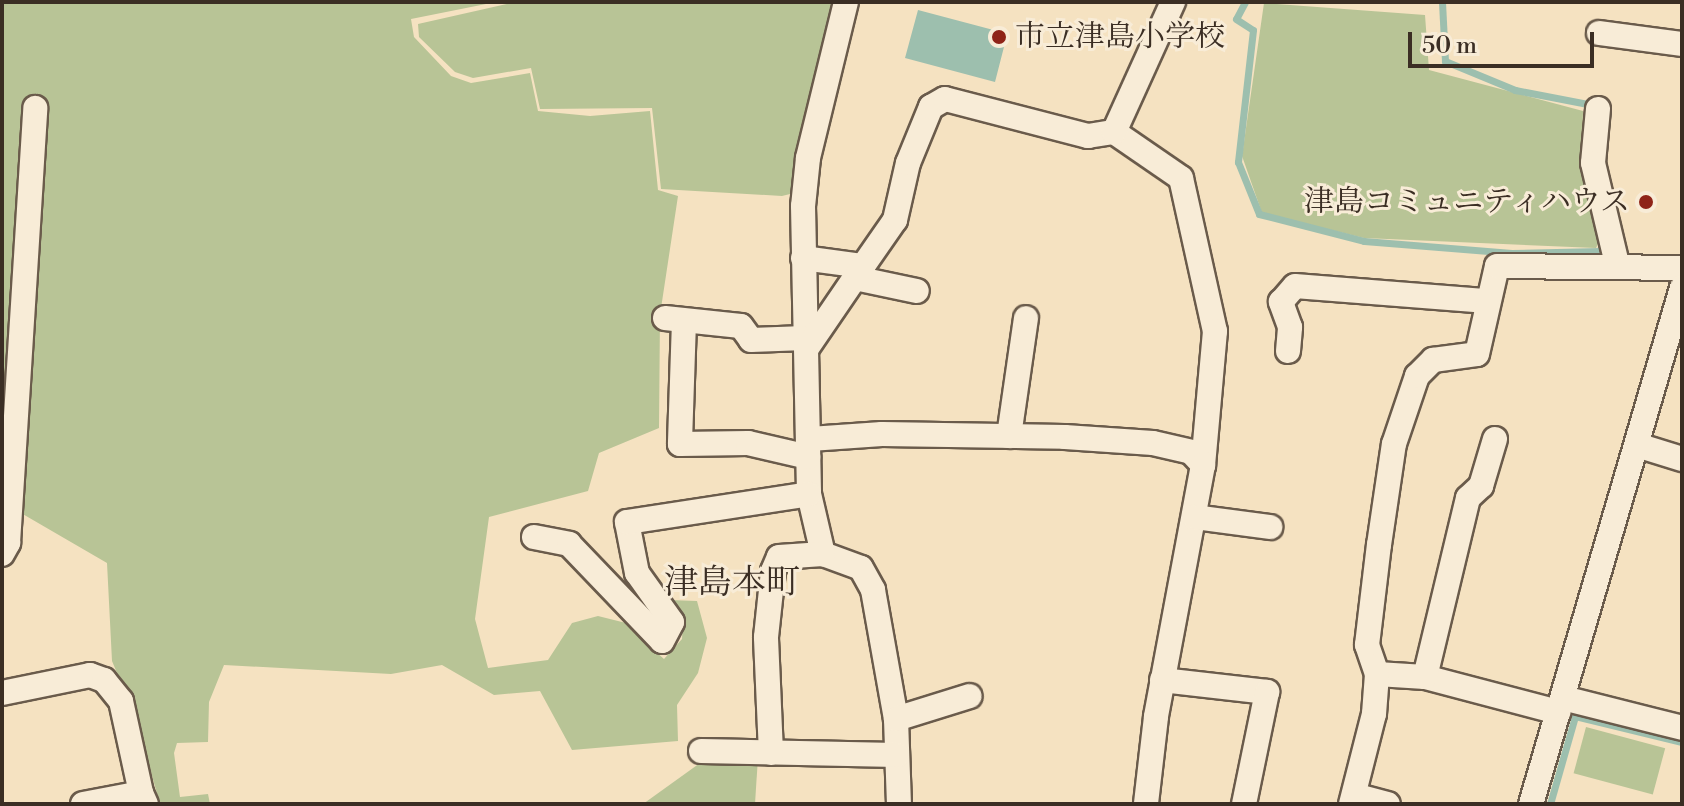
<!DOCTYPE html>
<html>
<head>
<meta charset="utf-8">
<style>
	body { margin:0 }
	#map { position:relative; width:1684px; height:806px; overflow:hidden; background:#f5e2c1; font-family:"Libre Bodoni","Noto Serif JP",serif }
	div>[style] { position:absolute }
	.green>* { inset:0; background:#b8c496; transform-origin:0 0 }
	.water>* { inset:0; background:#9dbfae }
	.stream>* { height:7px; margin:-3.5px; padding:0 3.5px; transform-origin:3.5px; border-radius:3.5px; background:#9dbfae }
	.roads { filter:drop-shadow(2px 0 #6a5b4b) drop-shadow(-2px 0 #6a5b4b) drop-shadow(0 2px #6a5b4b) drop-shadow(0 -2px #6a5b4b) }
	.minor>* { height:24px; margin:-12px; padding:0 12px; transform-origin:12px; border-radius:12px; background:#f8ecd7 }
	.dots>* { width:22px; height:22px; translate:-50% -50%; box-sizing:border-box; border:4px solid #f8ecd7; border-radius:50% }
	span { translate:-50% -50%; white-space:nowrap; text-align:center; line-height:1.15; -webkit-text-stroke:6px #f8ecd7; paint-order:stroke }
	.poi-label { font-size:30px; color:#3b2e24 }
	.left { translate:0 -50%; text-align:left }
	.right { translate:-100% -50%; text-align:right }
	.quarter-label { font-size:34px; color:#3b2e24 }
	.frame { position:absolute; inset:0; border:4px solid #3b2e24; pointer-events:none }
	.scale { position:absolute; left:1408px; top:32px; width:186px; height:36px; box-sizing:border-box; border:4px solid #3b2e24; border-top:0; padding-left:10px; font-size:24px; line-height:28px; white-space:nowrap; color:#3b2e24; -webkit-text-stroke:6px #f8ecd7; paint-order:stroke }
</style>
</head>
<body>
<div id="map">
	<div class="green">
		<div style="clip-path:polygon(2px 2px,496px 2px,411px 19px,414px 37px,451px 76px,471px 83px,530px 73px,538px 111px,590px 116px,650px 111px,658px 190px,678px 196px,660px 315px,659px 428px,599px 453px,588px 491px,489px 517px,475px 619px,488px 668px,548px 660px,572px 623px,598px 616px,634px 625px,631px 630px,664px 659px,682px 639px,683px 622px,669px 600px,697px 601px,707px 638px,698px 673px,677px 705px,678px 741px,572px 750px,540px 691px,494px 695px,442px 665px,391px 674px,224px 665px,209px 702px,208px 742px,177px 743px,174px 753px,180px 797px,208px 794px,210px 804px,160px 804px,135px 716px,112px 661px,107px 563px,2px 502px)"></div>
		<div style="clip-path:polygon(515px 2px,838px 2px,798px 192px,782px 196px,661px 189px,652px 108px,540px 109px,531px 68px,473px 78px,455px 72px,419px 37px,418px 24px)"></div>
		<div style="clip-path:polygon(1264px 3px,1425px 15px,1429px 70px,1583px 111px,1582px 169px,1599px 242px,1596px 248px,1364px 238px,1262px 213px,1242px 156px)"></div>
		<div style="left:1586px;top:727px;width:82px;height:48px;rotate:15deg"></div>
		<div style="clip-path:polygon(758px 757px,755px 804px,643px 804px,707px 758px)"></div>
	</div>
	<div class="water">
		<div style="clip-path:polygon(918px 10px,1001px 32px,999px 41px,1005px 43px,995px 82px,905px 58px)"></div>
	</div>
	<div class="stream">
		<div style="left:1245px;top:2px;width:19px;rotate:118deg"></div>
		<div style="left:1236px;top:19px;width:20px;rotate:33deg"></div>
		<div style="left:1253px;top:30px;width:133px;rotate:96.5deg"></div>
		<div style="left:1238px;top:162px;width:56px;rotate:68deg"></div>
		<div style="left:1259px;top:214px;width:108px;rotate:14.4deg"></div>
		<div style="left:1364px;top:241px;width:148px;rotate:4.6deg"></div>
		<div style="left:1512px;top:253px;width:88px;rotate:-1.3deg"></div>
		<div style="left:1600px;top:251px;width:12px;rotate:-76deg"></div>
		<div style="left:1442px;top:2px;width:59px;rotate:87.1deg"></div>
		<div style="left:1445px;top:61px;width:76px;rotate:22.5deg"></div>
		<div style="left:1515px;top:90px;width:74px;rotate:10.9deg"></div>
		<div style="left:1588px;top:104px;width:9px;rotate:96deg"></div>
		<div style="left:1550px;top:804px;width:91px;rotate:-74.1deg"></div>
		<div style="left:1575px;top:716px;width:110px;rotate:13.7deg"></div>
	</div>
	<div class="roads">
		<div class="minor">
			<div style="left:846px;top:2px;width:161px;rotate:103.7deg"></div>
			<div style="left:808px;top:158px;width:48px;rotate:95.9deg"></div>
			<div style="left:803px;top:206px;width:288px;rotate:88.8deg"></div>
			<div style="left:809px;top:494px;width:62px;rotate:76.9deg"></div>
			<div style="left:823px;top:554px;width:40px;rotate:20.2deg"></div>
			<div style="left:861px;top:568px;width:25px;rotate:61deg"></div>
			<div style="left:873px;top:590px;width:131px;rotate:79.9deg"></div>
			<div style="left:896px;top:719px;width:85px;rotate:88deg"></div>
			<div style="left:1599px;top:33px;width:84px;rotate:7.5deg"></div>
			<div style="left:1598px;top:109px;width:54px;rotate:95.3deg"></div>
			<div style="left:1593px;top:163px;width:104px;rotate:76.6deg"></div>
			<div style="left:1114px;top:132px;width:81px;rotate:34.5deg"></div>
			<div style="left:1181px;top:178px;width:157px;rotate:77.5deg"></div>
			<div style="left:1215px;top:331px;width:135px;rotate:95.1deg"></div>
			<div style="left:803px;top:258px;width:61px;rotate:7.6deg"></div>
			<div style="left:863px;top:266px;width:56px;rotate:-55.2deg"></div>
			<div style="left:895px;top:220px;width:58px;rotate:-77.2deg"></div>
			<div style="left:908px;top:163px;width:61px;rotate:-67.7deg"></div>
			<div style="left:931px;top:107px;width:16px;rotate:-30deg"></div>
			<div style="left:945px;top:99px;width:148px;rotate:14.5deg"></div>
			<div style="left:1088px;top:136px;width:26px;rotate:-9deg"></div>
			<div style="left:1114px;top:132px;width:143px;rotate:-65.6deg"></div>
			<div style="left:855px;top:278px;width:63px;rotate:11.8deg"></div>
			<div style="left:665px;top:318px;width:76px;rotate:6deg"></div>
			<div style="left:741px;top:326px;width:17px;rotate:54deg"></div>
			<div style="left:751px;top:340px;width:54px;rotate:-2.1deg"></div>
			<div style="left:684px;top:321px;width:123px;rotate:91.9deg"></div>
			<div style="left:680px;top:444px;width:68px;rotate:-0.8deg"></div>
			<div style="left:748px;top:443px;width:62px;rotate:13.1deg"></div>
			<div style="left:807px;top:348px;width:99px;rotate:-55.7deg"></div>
			<div style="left:1288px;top:351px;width:24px;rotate:-85deg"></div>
			<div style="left:1290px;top:327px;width:27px;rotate:-110deg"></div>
			<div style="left:1281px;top:302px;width:21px;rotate:-49deg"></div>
			<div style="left:1295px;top:286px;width:193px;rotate:4.5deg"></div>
			<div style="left:1009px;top:436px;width:119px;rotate:-81.8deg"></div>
			<div style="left:810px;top:439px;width:72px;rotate:-4deg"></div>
			<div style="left:882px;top:434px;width:183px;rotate:0.9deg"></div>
			<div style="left:1065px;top:437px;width:88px;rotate:3.9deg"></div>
			<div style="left:1153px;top:443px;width:39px;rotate:13deg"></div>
			<div style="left:1191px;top:452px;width:18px;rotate:47deg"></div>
			<div style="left:1203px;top:465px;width:256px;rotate:100.6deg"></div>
			<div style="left:1156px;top:717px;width:88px;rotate:96.6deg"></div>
			<div style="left:1637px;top:445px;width:47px;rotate:17.3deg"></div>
			<div style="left:1194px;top:517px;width:77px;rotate:7.5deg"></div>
			<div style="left:534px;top:537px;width:36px;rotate:11deg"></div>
			<div style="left:569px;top:544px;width:134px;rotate:46.2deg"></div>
			<div style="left:662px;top:641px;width:21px;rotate:-62deg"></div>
			<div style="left:672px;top:622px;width:60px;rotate:-125.5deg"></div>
			<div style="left:637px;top:573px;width:52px;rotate:-101.1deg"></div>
			<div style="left:627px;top:522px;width:184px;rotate:-8.7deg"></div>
			<div style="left:2px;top:554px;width:13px;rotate:-61deg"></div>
			<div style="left:8px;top:543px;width:436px;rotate:-86.4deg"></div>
			<div style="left:1377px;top:674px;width:48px;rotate:3.6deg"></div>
			<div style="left:1425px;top:677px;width:138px;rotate:14.7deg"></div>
			<div style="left:1425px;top:677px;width:184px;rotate:-76.5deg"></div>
			<div style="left:1468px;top:498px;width:18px;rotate:-43deg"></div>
			<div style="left:1481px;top:486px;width:49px;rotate:-73.4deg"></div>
			<div style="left:1162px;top:680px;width:106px;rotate:6.5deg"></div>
			<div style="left:1267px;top:692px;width:114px;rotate:101.6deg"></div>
			<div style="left:2px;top:693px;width:90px;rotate:-11.6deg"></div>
			<div style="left:90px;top:675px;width:15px;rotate:20deg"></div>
			<div style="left:104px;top:680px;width:27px;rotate:51deg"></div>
			<div style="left:121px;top:701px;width:94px;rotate:77.7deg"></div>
			<div style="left:1563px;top:698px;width:123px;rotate:14.1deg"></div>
			<div style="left:896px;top:719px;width:77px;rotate:-17.3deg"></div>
			<div style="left:701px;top:751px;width:196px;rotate:1.2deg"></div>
			<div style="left:771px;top:753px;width:116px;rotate:-92.5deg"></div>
			<div style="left:766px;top:637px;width:66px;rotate:-83.9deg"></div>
			<div style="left:773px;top:571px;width:15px;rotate:-67deg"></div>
			<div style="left:779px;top:557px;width:44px;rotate:-3.9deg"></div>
			<div style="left:1354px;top:795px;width:35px;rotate:15deg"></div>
			<div style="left:83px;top:804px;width:59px;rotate:-10.7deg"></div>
			<div style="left:141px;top:793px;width:12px;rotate:66deg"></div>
			<div style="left:1351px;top:804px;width:93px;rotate:-75.7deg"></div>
			<div style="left:1374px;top:714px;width:40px;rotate:-85.7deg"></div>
			<div style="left:1377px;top:674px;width:31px;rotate:-109deg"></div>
			<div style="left:1367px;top:645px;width:101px;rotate:-83.2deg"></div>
			<div style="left:1379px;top:545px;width:102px;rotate:-81.6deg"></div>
			<div style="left:1394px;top:444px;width:72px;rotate:-71.3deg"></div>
			<div style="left:1417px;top:376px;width:23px;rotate:-45deg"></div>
			<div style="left:1433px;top:360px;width:44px;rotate:-7.8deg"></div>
			<div style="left:1477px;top:354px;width:90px;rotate:-77.2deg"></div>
			<div style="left:1497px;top:266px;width:185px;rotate:0.6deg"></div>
			<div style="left:1531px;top:804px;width:538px;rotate:-73.69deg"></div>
		</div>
	</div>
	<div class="dots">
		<div style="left:999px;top:37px;background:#8f2418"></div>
		<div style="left:1646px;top:202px;background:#8f2418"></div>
	</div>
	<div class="poi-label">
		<span class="left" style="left:1015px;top:37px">市立津島小学校</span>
		<span class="right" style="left:1630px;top:202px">津島コミュニティハウス</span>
	</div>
	<div class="quarter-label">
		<span style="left:732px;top:584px">津島本町</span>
	</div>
	<div class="frame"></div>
	<div class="scale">50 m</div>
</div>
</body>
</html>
